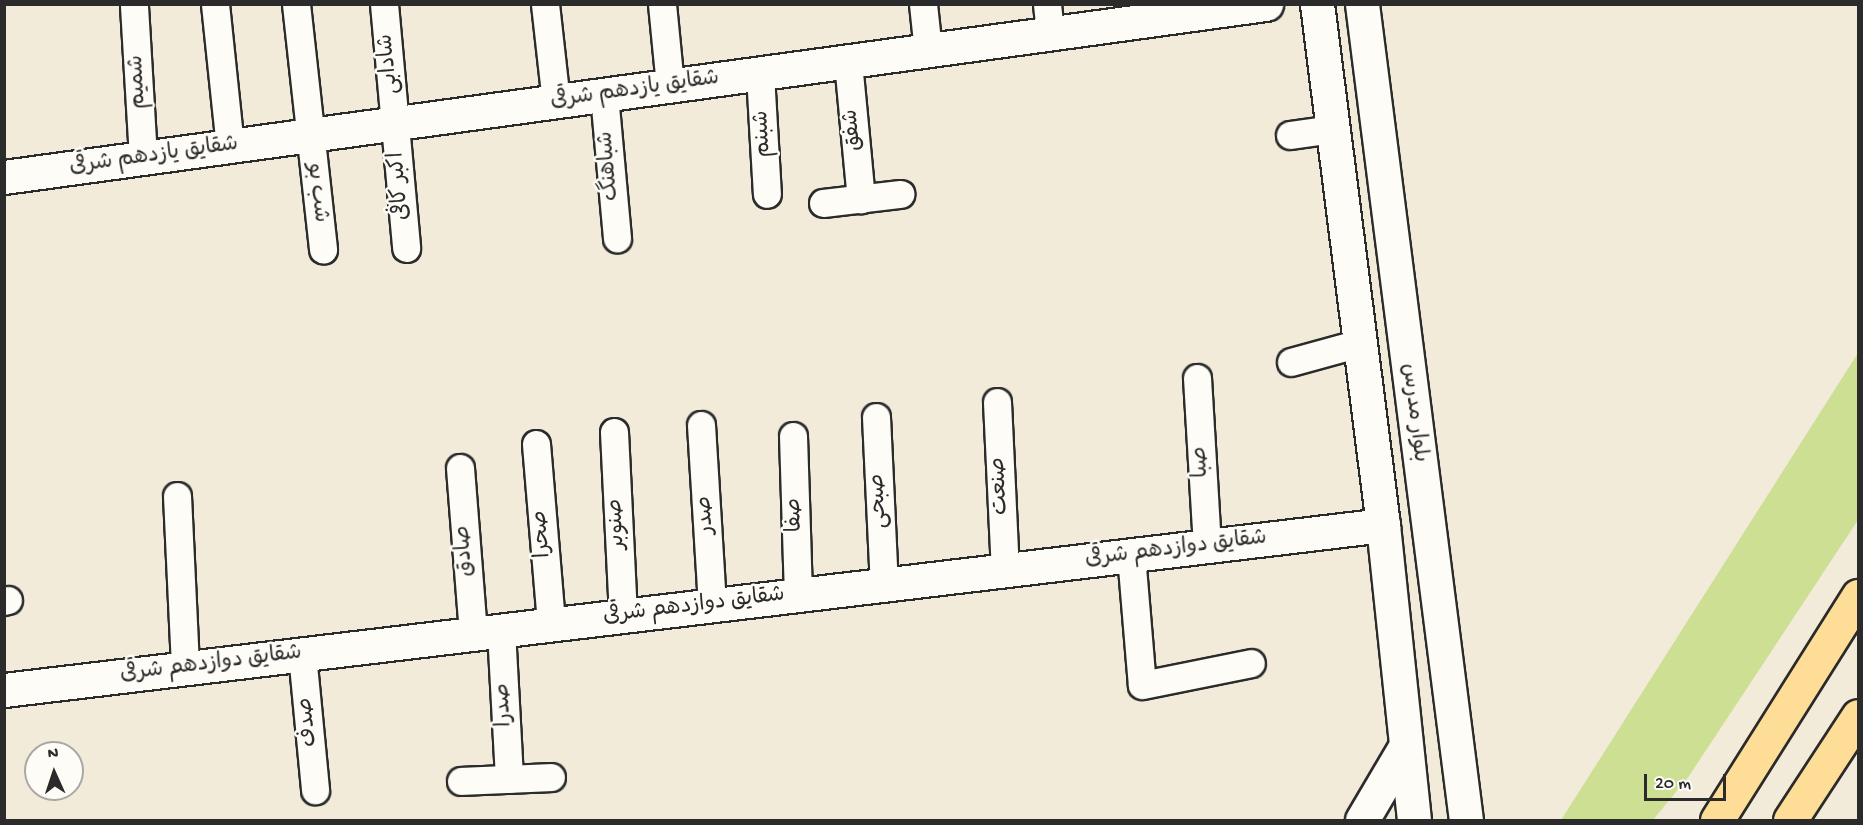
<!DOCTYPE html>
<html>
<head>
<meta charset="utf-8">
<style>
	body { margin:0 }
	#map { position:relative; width:1863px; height:825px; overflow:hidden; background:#f3ebd9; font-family:"Gochi Hand","Playpen Sans Arabic",sans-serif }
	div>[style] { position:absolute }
	.green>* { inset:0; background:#ccdf93 }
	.roads { filter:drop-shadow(2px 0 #2b2b2b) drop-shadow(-2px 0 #2b2b2b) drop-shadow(0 2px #2b2b2b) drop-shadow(0 -2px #2b2b2b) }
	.minor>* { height:27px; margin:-13.5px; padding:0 13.5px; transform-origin:13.5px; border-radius:13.5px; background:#fdfcf7 }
	.tertiary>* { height:33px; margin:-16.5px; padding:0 16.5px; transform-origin:16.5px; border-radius:16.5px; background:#fdfcf7 }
	.secondary>* { height:33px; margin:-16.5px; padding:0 16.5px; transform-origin:16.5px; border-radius:16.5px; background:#fdfcf7 }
	.primary>* { height:33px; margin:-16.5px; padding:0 16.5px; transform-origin:16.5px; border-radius:16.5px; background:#fedd96 }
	span { translate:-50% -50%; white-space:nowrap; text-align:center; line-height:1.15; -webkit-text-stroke:5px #fdfcf7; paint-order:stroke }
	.street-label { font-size:22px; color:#2b2b2b }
	.frame { position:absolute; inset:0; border:6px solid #2b2b2b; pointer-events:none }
	.north { position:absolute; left:24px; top:741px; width:60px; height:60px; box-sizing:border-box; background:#fdfcf7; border:2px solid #a9a8a5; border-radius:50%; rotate:357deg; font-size:16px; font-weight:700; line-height:24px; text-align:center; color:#2b2b2b }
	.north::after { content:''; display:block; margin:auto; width:21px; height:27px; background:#2b2b2b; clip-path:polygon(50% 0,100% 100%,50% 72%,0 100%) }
	.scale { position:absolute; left:1644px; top:774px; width:82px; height:27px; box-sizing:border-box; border:3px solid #2b2b2b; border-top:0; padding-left:8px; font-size:18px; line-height:21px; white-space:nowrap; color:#2b2b2b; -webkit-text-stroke:4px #fdfcf7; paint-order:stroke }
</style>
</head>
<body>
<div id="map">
	<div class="green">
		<div style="clip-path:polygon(1858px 353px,1858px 520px,1689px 776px,1653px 820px,1561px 820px)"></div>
	</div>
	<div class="roads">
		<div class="minor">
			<div style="left:215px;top:4px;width:143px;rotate:84deg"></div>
			<div style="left:296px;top:4px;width:247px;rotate:83.7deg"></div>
			<div style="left:384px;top:4px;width:245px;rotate:84.8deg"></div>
			<div style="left:545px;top:4px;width:99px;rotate:83.6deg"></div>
			<div style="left:662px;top:4px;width:82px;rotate:84.4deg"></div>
			<div style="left:923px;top:4px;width:47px;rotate:83.9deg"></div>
			<div style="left:1047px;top:4px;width:30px;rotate:84deg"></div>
			<div style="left:134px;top:6px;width:152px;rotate:86.6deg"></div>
			<div style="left:848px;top:62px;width:138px;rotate:84.6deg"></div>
			<div style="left:760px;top:74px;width:120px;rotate:86.7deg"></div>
			<div style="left:604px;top:95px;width:144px;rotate:84.8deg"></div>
			<div style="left:1290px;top:135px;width:43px;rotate:-7.9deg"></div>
			<div style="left:823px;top:203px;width:78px;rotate:-6.7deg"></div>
			<div style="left:1291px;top:362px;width:72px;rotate:-15.4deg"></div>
			<div style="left:1197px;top:378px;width:168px;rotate:86.6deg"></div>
			<div style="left:997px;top:402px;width:168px;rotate:87.3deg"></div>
			<div style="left:876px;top:417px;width:168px;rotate:87.3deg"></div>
			<div style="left:701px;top:425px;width:180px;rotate:86.5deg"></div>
			<div style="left:614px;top:432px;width:184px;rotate:87.2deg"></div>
			<div style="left:793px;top:436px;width:159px;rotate:88.2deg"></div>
			<div style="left:536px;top:444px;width:181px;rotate:85.2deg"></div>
			<div style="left:460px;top:468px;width:167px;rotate:85.5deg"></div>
			<div style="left:177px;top:496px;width:172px;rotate:87.3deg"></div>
			<div style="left:1131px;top:555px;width:130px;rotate:85.2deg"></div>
			<div style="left:1142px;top:685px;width:111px;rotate:-11.4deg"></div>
			<div style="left:4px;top:601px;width:4px;rotate:-14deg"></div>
			<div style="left:501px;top:630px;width:149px;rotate:86.9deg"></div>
			<div style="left:302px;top:654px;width:137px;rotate:84.5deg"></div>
			<div style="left:461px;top:781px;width:90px;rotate:-2.5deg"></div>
		</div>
		<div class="tertiary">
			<div style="left:4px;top:177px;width:1274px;rotate:-7.81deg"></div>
			<div style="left:4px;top:690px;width:1389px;rotate:-6.82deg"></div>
			<div style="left:1362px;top:820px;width:85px;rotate:-59.5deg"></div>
		</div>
		<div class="secondary">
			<div style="left:1317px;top:4px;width:525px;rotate:82.78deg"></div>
			<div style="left:1383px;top:525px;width:297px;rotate:84deg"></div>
			<div style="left:1362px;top:4px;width:823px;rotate:82.74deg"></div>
		</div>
		<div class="primary">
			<div style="left:1717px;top:820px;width:265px;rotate:-57.8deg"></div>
			<div style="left:1790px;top:820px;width:124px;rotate:-56.8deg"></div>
		</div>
	</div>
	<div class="street-label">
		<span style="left:390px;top:64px;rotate:-96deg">شادابی</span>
		<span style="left:139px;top:82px;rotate:-93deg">شمیم</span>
		<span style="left:635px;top:91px;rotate:-8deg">شقایق یازدهم شرقی</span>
		<span style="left:854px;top:130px;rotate:-96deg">شفق</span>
		<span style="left:764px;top:134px;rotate:-93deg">شبنم</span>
		<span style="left:154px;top:157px;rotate:-8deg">شقایق یازدهم شرقی</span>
		<span style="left:610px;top:166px;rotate:-95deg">شباهنگ</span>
		<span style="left:401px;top:186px;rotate:-95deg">اکبر کافی</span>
		<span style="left:316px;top:193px;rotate:83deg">شب بو</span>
		<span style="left:1413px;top:413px;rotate:83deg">بلوار مدرس</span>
		<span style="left:1202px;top:462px;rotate:-93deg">صبا</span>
		<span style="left:1001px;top:486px;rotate:-93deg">صنعت</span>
		<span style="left:880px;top:501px;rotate:-93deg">صبحی</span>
		<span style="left:707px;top:515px;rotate:-93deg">صدر</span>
		<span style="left:796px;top:515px;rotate:-92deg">صفا</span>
		<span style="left:618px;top:524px;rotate:-93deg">صنوبر</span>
		<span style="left:543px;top:534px;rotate:-95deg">صحرا</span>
		<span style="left:1176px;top:550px;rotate:-7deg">شقایق دوازدهم شرقی</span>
		<span style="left:466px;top:551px;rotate:-94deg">صادق</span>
		<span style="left:694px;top:607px;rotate:-7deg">شقایق دوازدهم شرقی</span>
		<span style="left:211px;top:665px;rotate:-7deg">شقایق دوازدهم شرقی</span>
		<span style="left:505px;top:705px;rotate:-93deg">صدرا</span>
		<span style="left:309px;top:722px;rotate:-96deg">صدف</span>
	</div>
	<div class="frame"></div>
	<div class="north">N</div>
	<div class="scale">20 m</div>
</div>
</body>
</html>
